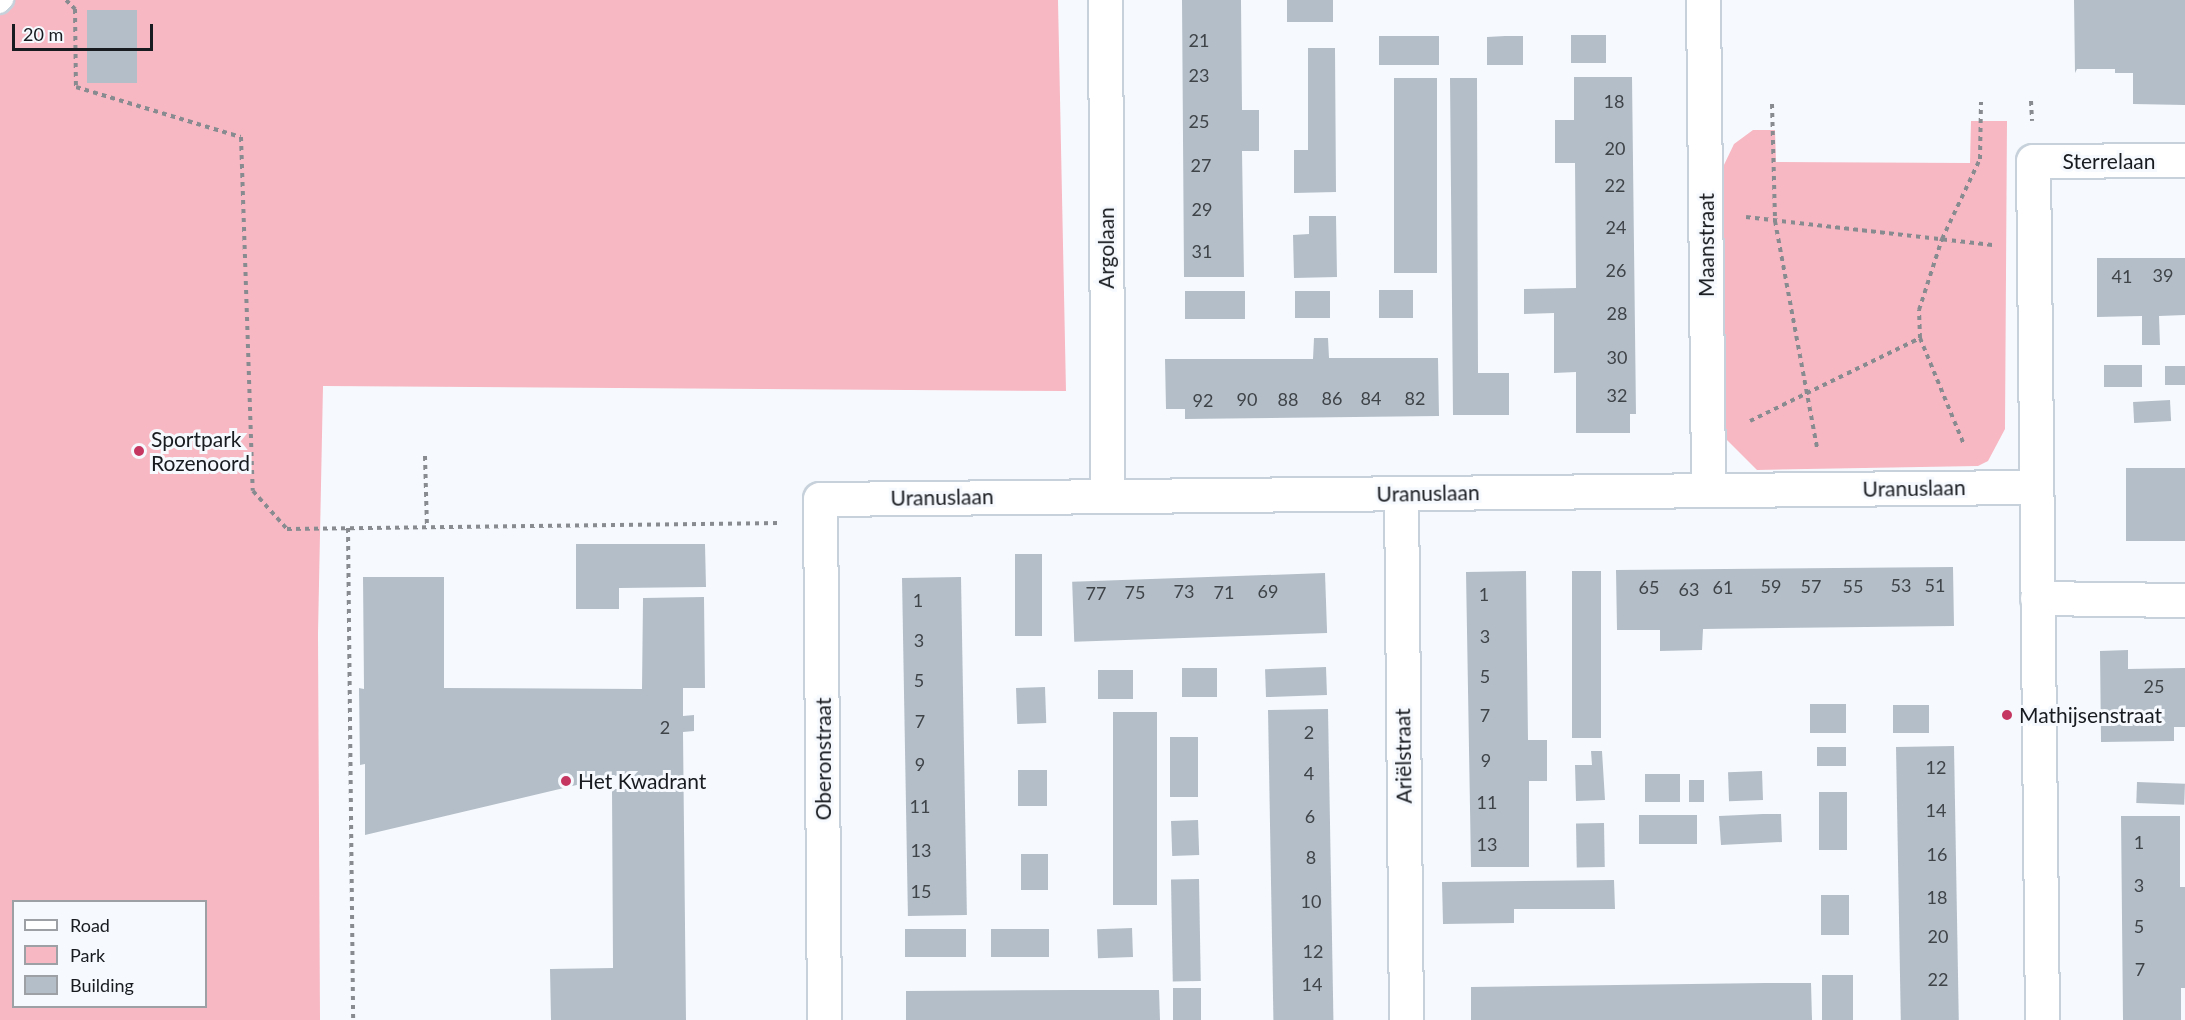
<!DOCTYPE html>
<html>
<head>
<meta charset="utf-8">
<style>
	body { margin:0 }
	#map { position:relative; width:2185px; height:1020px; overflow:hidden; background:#f6fafe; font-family:Lato,sans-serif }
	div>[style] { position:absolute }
	.green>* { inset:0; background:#f7b8c3 }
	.building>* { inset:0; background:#b4bec8; transform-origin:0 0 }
	.path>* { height:4px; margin-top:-2px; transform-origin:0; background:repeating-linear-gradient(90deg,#888c90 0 4.5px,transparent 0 9px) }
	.roads { filter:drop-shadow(2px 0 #c6d1db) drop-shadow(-2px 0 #c6d1db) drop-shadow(0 2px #c6d1db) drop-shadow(0 -2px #c6d1db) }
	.service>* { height:18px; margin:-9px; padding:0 9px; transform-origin:9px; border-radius:9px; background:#fff }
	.minor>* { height:33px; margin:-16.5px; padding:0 16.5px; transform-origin:16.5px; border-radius:16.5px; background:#fff }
	.tertiary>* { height:33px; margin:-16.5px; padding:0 16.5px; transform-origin:16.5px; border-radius:16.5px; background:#fff }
	.dots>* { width:16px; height:16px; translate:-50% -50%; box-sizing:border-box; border:3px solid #f6fafe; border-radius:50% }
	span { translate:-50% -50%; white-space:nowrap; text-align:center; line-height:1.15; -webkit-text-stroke:6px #f6fafe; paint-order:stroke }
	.number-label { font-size:18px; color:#3f4449 }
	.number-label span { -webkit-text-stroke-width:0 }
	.street-label { font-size:21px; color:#181b1f }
	.poi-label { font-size:21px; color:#181b1f }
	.left { translate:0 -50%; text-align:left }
	.legend { position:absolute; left:12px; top:900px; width:195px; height:108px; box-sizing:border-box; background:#f6fafe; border:2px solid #9da1a5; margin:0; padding:8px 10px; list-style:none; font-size:18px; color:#181b1f }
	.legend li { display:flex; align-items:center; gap:12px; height:30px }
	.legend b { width:30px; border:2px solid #9da1a5 }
	.scale { position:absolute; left:12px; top:24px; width:141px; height:27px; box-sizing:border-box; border:3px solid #181b1f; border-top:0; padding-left:8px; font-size:18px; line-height:21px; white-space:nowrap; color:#181b1f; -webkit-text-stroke:4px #f6fafe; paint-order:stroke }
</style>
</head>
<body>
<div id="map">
	<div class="green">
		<div style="clip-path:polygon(evenodd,0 0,1058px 0,1066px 391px,323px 386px,318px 634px,320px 1020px,0 1020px,0 0,14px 902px,206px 902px,206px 1006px,14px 1006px,14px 902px)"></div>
		<div style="clip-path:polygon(1971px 121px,2007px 121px,2005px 429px,1988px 461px,1978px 466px,1757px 470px,1723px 436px,1722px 169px,1734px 144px,1753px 130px,1775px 130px,1776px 162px,1970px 163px)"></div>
	</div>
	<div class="building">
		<div style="clip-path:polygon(1182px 0,1241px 0,1242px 110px,1259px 110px,1259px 151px,1242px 151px,1244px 277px,1184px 277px)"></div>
		<div style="left:1287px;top:0;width:46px;height:22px"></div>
		<div style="clip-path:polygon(2074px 0,2185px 0,2185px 105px,2133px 104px,2133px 73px,2115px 73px,2115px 69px,2077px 69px,2075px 73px)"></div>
		<div style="left:87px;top:10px;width:50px;height:73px"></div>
		<div style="left:1606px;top:35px;width:28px;height:35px;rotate:90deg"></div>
		<div style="left:1439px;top:36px;width:29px;height:60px;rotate:90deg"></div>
		<div style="clip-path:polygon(1505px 36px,1523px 36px,1523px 65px,1487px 65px,1487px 37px)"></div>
		<div style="clip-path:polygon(1308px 48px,1335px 48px,1336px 192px,1294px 193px,1294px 150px,1308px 150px)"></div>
		<div style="clip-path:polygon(1574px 77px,1632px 77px,1636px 414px,1630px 414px,1630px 433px,1576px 433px,1576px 372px,1554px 373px,1554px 313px,1524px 314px,1524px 289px,1576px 288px,1575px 163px,1555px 163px,1555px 120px,1574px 120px)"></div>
		<div style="left:1394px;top:78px;width:43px;height:195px"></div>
		<div style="clip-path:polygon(1450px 78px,1477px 78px,1478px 373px,1509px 373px,1509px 415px,1453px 415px)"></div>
		<div style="clip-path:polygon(1309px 216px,1336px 216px,1337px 277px,1294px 278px,1293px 235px,1309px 234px)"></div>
		<div style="clip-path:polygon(2097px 258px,2185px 258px,2185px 315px,2159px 316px,2160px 345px,2142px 345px,2142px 316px,2097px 317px)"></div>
		<div style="left:1379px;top:290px;width:34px;height:28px"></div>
		<div style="left:1245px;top:291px;width:28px;height:60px;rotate:90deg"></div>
		<div style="left:1295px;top:291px;width:35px;height:27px"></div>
		<div style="clip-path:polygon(1314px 338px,1328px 338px,1329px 358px,1438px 358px,1439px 416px,1185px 419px,1185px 409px,1166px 409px,1165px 359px,1313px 359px)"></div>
		<div style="left:2104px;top:365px;width:38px;height:22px"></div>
		<div style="left:2165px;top:366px;width:20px;height:19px"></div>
		<div style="left:2170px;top:400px;width:21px;height:37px;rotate:87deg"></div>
		<div style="left:2185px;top:468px;width:73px;height:59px;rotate:90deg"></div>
		<div style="clip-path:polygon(576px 544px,705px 544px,706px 587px,619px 588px,619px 609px,576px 609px)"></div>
		<div style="left:1015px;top:554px;width:27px;height:82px"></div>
		<div style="clip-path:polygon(1953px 567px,1954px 626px,1703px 629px,1702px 650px,1660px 651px,1660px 630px,1617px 630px,1616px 570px)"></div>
		<div style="clip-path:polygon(1526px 571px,1528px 740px,1547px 740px,1547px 781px,1529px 781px,1529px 867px,1471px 867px,1466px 572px)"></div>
		<div style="left:1572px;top:571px;width:29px;height:167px"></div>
		<div style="left:1325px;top:573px;width:60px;height:253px;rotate:88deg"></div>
		<div style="clip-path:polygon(363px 577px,444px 577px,444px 688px,642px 689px,643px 598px,704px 597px,705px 688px,683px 688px,683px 716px,694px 715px,694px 731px,683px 732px,686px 1020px,551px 1020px,550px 969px,613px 968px,612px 789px,623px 789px,623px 774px,365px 835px,365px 764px,360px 765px,359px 688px,364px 689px)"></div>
		<div style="left:961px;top:577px;width:338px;height:59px;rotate:89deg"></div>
		<div style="clip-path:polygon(2128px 650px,2128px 669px,2185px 668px,2185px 727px,2174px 727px,2174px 741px,2101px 742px,2100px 651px)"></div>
		<div style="left:1326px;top:667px;width:28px;height:61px;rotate:88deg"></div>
		<div style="left:1217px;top:668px;width:29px;height:35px;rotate:90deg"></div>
		<div style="left:1098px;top:670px;width:35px;height:29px"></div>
		<div style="left:1045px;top:687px;width:36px;height:29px;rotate:88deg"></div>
		<div style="left:1846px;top:704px;width:29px;height:36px;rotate:90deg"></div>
		<div style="left:1893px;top:705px;width:36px;height:28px"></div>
		<div style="left:1328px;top:709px;width:311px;height:60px;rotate:89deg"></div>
		<div style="left:1113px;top:712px;width:44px;height:193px"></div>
		<div style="left:1170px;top:737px;width:28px;height:60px"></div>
		<div style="left:1954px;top:746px;width:274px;height:58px;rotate:89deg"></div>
		<div style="left:1817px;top:747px;width:29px;height:19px"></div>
		<div style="clip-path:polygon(1591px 751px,1602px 751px,1605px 800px,1576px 801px,1575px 765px,1592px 765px)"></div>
		<div style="left:1047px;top:770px;width:36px;height:29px;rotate:90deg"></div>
		<div style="left:1762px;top:771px;width:29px;height:34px;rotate:88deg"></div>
		<div style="left:1645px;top:774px;width:35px;height:28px"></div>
		<div style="left:1689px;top:780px;width:15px;height:22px"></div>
		<div style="left:2137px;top:782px;width:48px;height:21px;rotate:2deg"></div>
		<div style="left:1819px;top:792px;width:28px;height:58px"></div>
		<div style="clip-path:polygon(1763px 814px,1781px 814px,1782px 842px,1721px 845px,1719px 816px)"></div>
		<div style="left:1639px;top:815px;width:58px;height:29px"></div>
		<div style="clip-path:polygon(2121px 816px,2180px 816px,2180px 887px,2185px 887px,2185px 988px,2181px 988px,2181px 1020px,2123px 1020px)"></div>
		<div style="left:1198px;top:820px;width:35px;height:27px;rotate:88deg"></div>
		<div style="left:1604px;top:823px;width:44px;height:28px;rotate:89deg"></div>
		<div style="left:1021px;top:854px;width:27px;height:36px"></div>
		<div style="left:1199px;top:879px;width:102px;height:28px;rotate:89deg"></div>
		<div style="clip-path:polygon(1614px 880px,1615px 909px,1514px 909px,1514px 923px,1443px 924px,1442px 882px)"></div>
		<div style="left:1821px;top:895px;width:28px;height:40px"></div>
		<div style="left:1132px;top:928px;width:29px;height:35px;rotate:88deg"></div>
		<div style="left:905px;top:929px;width:61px;height:28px"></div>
		<div style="left:991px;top:929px;width:58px;height:28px"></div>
		<div style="left:1822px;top:975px;width:31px;height:45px"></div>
		<div style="clip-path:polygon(1765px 983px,1811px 983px,1812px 1020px,1471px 1020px,1471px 987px)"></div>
		<div style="left:1173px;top:988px;width:28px;height:32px"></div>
		<div style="clip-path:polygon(1075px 990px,1159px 990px,1160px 1020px,906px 1020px,906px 991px)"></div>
	</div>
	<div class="path">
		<div style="left:66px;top:0;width:13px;rotate:45deg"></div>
		<div style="left:75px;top:9px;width:78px;rotate:89.3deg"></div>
		<div style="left:76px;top:87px;width:172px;rotate:16.9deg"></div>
		<div style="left:241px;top:137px;width:354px;rotate:88.1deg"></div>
		<div style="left:253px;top:491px;width:51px;rotate:48.2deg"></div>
		<div style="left:287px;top:529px;width:491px;rotate:-0.7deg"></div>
		<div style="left:2031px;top:101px;width:20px;rotate:87deg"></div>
		<div style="left:1772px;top:104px;width:117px;rotate:88.5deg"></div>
		<div style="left:1775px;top:221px;width:230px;rotate:79.5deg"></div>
		<div style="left:1746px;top:217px;width:248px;rotate:6.5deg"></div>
		<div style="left:1920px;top:338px;width:116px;rotate:67.6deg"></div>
		<div style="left:1750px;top:421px;width:189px;rotate:-26deg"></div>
		<div style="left:1920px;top:338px;width:28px;rotate:-92deg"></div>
		<div style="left:1919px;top:310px;width:75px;rotate:-72.1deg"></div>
		<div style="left:1942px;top:239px;width:89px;rotate:-64.6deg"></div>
		<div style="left:1980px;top:159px;width:57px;rotate:-89deg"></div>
		<div style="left:425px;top:456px;width:72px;rotate:88.4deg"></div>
		<div style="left:348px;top:528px;width:492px;rotate:89.4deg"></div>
	</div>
	<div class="roads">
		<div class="service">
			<div style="left:0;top:4px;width:6px;rotate:-45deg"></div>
		</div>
		<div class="minor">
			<div style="left:1105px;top:0;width:496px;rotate:89.7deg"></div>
			<div style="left:1703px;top:0;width:490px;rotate:89.4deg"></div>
			<div style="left:1401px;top:493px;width:527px;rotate:89.46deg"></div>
			<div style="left:2037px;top:598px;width:148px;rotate:0.8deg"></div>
			<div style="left:824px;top:1020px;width:521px;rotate:-90.44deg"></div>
			<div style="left:820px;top:499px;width:1216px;rotate:-0.57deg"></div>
		</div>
		<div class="tertiary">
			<div style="left:2042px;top:1020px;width:859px;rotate:-90.6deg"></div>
			<div style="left:2033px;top:161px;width:152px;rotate:-0.4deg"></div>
		</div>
	</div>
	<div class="dots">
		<div style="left:139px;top:451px;background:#c53660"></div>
		<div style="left:2007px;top:715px;background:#c53660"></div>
		<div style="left:566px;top:781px;background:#c53660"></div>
	</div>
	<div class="number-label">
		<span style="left:1199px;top:40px">21</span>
		<span style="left:1199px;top:75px">23</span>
		<span style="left:1614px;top:101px">18</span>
		<span style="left:1199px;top:121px">25</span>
		<span style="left:1615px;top:148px">20</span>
		<span style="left:1201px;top:165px">27</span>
		<span style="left:1615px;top:185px">22</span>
		<span style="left:1202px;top:209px">29</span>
		<span style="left:1616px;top:227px">24</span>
		<span style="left:1202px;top:251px">31</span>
		<span style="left:1616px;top:270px">26</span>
		<span style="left:2163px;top:275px">39</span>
		<span style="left:2122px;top:276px">41</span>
		<span style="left:1617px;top:313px">28</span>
		<span style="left:1617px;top:357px">30</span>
		<span style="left:1617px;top:395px">32</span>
		<span style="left:1332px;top:398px">86</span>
		<span style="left:1371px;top:398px">84</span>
		<span style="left:1415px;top:398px">82</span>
		<span style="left:1247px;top:399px">90</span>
		<span style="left:1288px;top:399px">88</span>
		<span style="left:1203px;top:400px">92</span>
		<span style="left:1901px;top:585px">53</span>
		<span style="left:1935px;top:585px">51</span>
		<span style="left:1771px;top:586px">59</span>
		<span style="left:1811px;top:586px">57</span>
		<span style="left:1853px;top:586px">55</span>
		<span style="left:1649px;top:587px">65</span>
		<span style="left:1723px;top:587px">61</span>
		<span style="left:1689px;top:589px">63</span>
		<span style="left:1184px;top:591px">73</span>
		<span style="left:1268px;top:591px">69</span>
		<span style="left:1135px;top:592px">75</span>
		<span style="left:1224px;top:592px">71</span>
		<span style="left:1096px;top:593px">77</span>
		<span style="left:1484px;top:594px">1</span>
		<span style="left:918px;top:600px">1</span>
		<span style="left:1485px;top:636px">3</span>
		<span style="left:919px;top:640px">3</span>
		<span style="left:1485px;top:676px">5</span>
		<span style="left:919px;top:680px">5</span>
		<span style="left:2154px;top:686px">25</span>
		<span style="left:1485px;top:715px">7</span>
		<span style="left:920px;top:721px">7</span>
		<span style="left:665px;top:727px">2</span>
		<span style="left:1309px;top:732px">2</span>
		<span style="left:1486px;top:760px">9</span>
		<span style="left:920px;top:764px">9</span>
		<span style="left:1936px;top:767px">12</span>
		<span style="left:1309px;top:773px">4</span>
		<span style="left:1487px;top:802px">11</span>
		<span style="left:920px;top:806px">11</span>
		<span style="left:1936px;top:810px">14</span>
		<span style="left:1310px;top:816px">6</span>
		<span style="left:2139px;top:842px">1</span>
		<span style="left:1487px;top:844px">13</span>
		<span style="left:921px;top:850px">13</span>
		<span style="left:1937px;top:854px">16</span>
		<span style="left:1311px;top:857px">8</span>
		<span style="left:2139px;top:885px">3</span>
		<span style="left:921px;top:891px">15</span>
		<span style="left:1937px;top:897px">18</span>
		<span style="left:1311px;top:901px">10</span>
		<span style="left:2139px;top:926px">5</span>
		<span style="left:1938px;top:936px">20</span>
		<span style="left:1313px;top:951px">12</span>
		<span style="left:2140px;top:969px">7</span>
		<span style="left:1938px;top:979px">22</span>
		<span style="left:1312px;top:984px">14</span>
	</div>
	<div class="street-label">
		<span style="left:2109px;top:161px">Sterrelaan</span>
		<span style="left:1706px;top:245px;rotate:-90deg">Maanstraat</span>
		<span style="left:1106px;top:248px;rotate:-90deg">Argolaan</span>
		<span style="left:1914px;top:488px;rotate:-1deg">Uranuslaan</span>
		<span style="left:1428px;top:493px;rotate:-1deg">Uranuslaan</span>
		<span style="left:942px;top:497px;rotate:-1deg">Uranuslaan</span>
		<span style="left:1403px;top:756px;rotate:-91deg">Ariëlstraat</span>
		<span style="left:823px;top:759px;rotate:-90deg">Oberonstraat</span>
	</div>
	<div class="poi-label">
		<span class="left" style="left:151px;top:451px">Sportpark<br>Rozenoord</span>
		<span class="left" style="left:2019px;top:715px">Mathijsenstraat</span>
		<span class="left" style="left:578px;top:781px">Het Kwadrant</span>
	</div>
	<ul class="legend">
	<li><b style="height:8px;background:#fff"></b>Road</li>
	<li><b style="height:16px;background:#f7b8c3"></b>Park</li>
	<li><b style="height:16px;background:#b4bec8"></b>Building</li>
	</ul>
	<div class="scale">20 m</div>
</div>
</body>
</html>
